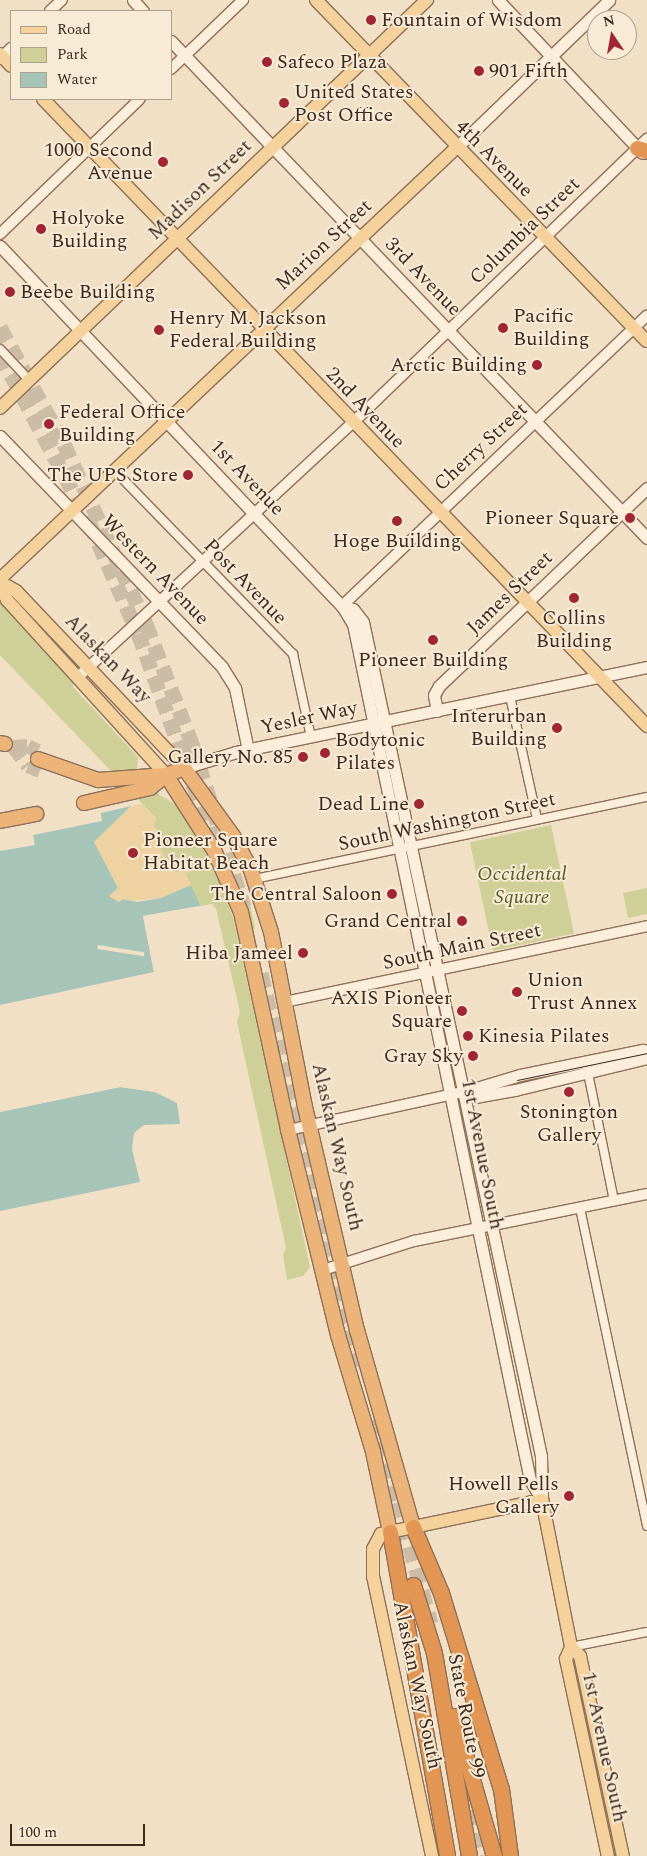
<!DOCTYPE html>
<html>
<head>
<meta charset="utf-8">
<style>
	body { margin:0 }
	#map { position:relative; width:647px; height:1856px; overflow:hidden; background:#f1e0c6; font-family:Spectral,serif }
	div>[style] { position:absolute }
	.green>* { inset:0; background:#cfd098; transform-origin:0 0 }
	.sand>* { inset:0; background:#eed2a2 }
	.water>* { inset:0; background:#a7c4b9 }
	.pier>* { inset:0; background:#f1e0c6; transform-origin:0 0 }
	.trunk-tunnel>* { height:14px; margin-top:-7px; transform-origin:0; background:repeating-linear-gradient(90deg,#cdbca5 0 14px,transparent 0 21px) }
	.motorway-tunnel>* { height:15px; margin-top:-7.5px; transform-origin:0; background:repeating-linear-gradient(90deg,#cdbca5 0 15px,transparent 0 23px) }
	.roads { filter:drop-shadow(1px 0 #8d705a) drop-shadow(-1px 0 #8d705a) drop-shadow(0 1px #8d705a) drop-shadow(0 -1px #8d705a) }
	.minor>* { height:8px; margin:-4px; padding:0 4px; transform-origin:4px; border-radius:4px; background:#fbeeda }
	.tertiary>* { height:10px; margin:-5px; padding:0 5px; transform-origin:5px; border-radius:5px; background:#fbeeda }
	.secondary>* { height:11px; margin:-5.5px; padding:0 5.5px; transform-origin:5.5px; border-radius:5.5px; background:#fbeeda }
	.primary>* { height:12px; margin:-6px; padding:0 6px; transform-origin:6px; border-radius:6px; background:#f5d19c }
	.trunk>* { height:14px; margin:-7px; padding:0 7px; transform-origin:7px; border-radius:7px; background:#ecb478 }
	.motorway>* { height:15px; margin:-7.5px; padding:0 7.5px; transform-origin:7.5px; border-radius:7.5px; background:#e39653 }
	.tram>* { height:1px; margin:-0.5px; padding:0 0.5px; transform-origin:0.5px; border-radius:0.5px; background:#3d2a1f }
	.dots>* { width:14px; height:14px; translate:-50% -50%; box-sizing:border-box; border:2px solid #f8ebd6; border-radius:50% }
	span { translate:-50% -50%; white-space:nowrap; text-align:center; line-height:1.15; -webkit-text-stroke:4px #f8ebd6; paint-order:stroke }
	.poi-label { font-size:20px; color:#3d2a1f }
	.left { translate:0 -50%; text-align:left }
	.right { translate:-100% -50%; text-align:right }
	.street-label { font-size:20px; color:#3d2a1f }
	.park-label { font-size:20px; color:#525a24; font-style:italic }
	.legend { position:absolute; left:10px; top:10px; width:162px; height:90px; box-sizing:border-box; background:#f8ebd6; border:1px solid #ad9e8d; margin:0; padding:6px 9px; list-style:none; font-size:15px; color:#3d2a1f }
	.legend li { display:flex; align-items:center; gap:10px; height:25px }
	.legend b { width:25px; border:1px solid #ad9e8d }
	.north { position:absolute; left:587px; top:10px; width:50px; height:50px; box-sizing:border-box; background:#f8ebd6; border:1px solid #ad9e8d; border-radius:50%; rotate:348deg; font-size:14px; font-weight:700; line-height:20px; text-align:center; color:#3d2a1f }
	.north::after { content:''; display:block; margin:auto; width:18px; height:22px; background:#a02633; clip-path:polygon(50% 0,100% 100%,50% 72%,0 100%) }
	.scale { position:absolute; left:10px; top:1824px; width:135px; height:22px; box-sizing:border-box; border:2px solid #3d2a1f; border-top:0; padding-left:6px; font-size:15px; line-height:18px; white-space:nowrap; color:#3d2a1f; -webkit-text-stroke:4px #f8ebd6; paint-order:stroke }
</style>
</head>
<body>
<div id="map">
	<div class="green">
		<div style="clip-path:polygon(0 602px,66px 671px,73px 680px,73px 687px,138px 757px,137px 770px,160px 795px,178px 806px,207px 849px,233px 917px,310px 1267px,303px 1276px,287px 1280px,283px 1254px,286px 1248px,237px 1022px,240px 1012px,216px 909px,212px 904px,201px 906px,185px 873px,195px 870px,192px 866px,176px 873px,171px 870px,158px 844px,156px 828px,153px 826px,156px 818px,0 655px)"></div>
		<div style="left:551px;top:825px;width:111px;height:83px;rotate:78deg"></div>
		<div style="clip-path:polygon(647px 888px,647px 914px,628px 918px,623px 893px)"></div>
		<div style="clip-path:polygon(248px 896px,255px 928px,251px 933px,242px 898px)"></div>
	</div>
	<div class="sand">
		<div style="clip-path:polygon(142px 804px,156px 818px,153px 826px,156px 828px,158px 844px,171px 870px,176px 873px,192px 866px,195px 870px,185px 873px,191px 885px,161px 898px,119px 902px,109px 896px,118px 888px,94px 842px,131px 806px)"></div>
	</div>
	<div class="water">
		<div style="clip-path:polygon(131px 806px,94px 842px,118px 888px,109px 896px,119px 902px,123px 899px,137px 902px,161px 898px,191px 885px,201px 906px,143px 916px,154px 972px,0 1005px,0 851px,35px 845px,33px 835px,102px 821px,101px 813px)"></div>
		<div style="clip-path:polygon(120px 1087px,155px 1092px,177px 1103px,180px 1124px,144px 1125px,134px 1133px,132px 1149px,140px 1182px,0 1211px,0 1112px)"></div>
	</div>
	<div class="pier">
		<div style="clip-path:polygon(204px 905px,146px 918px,155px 975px,0 1008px,154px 972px,143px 916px)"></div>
		<div style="left:98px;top:945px;width:47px;height:4px;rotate:9deg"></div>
		<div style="clip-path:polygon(120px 1085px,155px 1090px,178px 1100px,182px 1123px,177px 1102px,155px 1092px,120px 1087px,0 1112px)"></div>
	</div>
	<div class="trunk-tunnel">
		<div style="left:13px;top:747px;width:24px;rotate:52deg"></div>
		<div style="left:28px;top:766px;width:13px;rotate:23deg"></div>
		<div style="left:13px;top:747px;width:15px;rotate:-4deg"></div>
		<div style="left:28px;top:746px;width:11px;rotate:27deg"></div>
	</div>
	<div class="motorway-tunnel">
		<div style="left:0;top:327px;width:133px;rotate:61.3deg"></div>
		<div style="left:64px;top:444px;width:198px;rotate:65.5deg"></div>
		<div style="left:146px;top:624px;width:128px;rotate:68.9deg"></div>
		<div style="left:192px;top:743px;width:172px;rotate:72.4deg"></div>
		<div style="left:0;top:354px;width:190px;rotate:62.1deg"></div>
		<div style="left:89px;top:522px;width:121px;rotate:66.2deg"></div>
		<div style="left:138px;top:633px;width:214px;rotate:70deg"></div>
		<div style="left:261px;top:973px;width:405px;rotate:76.7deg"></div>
		<div style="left:370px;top:1420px;width:86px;rotate:71.8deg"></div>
		<div style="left:397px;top:1502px;width:126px;rotate:74.3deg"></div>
		<div style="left:468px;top:1787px;width:70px;rotate:79.3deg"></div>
	</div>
	<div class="roads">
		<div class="minor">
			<div style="left:0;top:349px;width:42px;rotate:46.9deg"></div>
			<div style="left:114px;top:470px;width:257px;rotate:45.8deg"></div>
			<div style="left:293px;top:654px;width:85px;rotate:77.8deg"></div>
			<div style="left:510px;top:696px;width:126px;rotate:77.6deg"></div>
			<div style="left:254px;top:879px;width:401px;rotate:-11.8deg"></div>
			<div style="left:587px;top:1068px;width:136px;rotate:78.5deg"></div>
			<div style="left:580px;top:1208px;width:325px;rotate:78.1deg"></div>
			<div style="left:571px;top:1647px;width:77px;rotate:-11.2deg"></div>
		</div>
		<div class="tertiary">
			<div style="left:50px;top:11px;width:16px;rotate:-43deg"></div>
			<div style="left:0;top:59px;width:16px;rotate:-45deg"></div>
			<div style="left:171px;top:69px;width:100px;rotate:-43.8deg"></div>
			<div style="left:0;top:234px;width:194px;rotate:-44deg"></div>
			<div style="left:342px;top:606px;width:421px;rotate:-43.6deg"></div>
			<div style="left:78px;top:677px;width:384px;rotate:-42.8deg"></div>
			<div style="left:360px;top:416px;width:399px;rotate:-44deg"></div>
			<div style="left:284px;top:1002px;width:371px;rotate:-11.8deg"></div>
			<div style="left:288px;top:1130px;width:179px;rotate:-12.3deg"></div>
			<div style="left:323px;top:1270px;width:96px;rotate:-17.7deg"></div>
			<div style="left:414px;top:1241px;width:238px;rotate:-11.4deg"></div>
		</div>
		<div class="secondary">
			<div style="left:133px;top:0;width:15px;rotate:48deg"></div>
			<div style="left:498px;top:0;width:210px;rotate:46.7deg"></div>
			<div style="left:171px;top:41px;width:688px;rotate:46.24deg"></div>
			<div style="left:456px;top:148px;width:213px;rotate:-44deg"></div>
			<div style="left:0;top:246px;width:497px;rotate:46.5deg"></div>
			<div style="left:342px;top:606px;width:21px;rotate:59deg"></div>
			<div style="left:353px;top:624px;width:874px;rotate:78.32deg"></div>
			<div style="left:530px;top:1480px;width:23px;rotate:59deg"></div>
			<div style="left:0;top:436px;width:320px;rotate:46.1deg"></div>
			<div style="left:222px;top:667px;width:25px;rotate:58deg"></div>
			<div style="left:235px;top:688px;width:63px;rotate:78.2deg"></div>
			<div style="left:342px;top:606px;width:11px;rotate:15deg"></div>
			<div style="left:353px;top:609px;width:16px;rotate:52deg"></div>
			<div style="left:363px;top:622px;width:853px;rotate:77.95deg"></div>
			<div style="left:541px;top:1456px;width:44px;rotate:88.7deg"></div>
			<div style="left:437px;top:711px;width:16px;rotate:-101deg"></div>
			<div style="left:434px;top:695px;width:10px;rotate:-61deg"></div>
			<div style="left:439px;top:686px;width:287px;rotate:-43.6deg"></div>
			<div style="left:184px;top:768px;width:54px;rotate:-17.1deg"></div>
			<div style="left:236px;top:752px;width:420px;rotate:-11.7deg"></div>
			<div style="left:463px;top:1092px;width:59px;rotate:-16.6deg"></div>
			<div style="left:520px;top:1075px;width:125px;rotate:-11.6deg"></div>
			<div style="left:642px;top:1050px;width:5px;rotate:11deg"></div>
			<div style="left:463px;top:1092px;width:13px;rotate:23deg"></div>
			<div style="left:475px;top:1097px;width:41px;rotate:-9.9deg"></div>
			<div style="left:515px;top:1090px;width:136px;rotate:-13.6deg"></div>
		</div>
		<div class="primary">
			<div style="left:316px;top:0;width:475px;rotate:45.9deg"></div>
			<div style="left:0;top:54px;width:16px;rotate:47deg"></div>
			<div style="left:43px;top:99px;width:871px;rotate:46.07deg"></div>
			<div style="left:0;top:408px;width:591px;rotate:-43.7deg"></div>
			<div style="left:0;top:579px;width:627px;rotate:-43.39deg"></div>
			<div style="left:0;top:582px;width:18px;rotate:29deg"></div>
			<div style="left:16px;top:591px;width:244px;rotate:46.5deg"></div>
			<div style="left:0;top:586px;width:16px;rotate:63deg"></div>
			<div style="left:7px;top:600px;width:236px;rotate:47.7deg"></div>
			<div style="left:571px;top:1647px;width:13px;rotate:45deg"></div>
			<div style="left:580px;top:1656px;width:205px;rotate:77.9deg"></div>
			<div style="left:432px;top:1856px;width:285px;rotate:-101.9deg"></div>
			<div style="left:373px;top:1577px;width:28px;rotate:-90deg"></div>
			<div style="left:373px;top:1549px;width:17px;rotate:-62deg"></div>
			<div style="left:381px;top:1534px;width:165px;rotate:-11.9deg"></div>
			<div style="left:542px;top:1500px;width:150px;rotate:78.8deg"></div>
			<div style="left:571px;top:1647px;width:13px;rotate:113deg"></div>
			<div style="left:566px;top:1659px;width:201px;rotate:78deg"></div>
		</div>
		<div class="trunk">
			<div style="left:0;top:743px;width:5px;rotate:11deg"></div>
			<div style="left:38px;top:759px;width:64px;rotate:19.3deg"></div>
			<div style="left:98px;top:780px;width:68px;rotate:-4.2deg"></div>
			<div style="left:166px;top:775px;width:89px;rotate:57.4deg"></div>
			<div style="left:214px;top:850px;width:68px;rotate:66.5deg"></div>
			<div style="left:241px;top:912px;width:223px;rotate:77.8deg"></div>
			<div style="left:288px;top:1130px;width:211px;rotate:76.3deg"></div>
			<div style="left:338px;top:1335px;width:122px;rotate:73.3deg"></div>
			<div style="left:373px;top:1452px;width:82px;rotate:78deg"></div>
			<div style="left:84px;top:803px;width:68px;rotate:-12.8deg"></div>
			<div style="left:150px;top:788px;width:21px;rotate:-39deg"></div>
			<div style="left:166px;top:775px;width:19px;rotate:-21deg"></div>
			<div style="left:184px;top:768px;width:84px;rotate:54.2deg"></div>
			<div style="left:233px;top:836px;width:38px;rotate:62deg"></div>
			<div style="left:251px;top:870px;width:65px;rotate:72.1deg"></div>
			<div style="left:271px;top:932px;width:178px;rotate:79deg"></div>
			<div style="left:305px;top:1107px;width:229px;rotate:76.9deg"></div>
			<div style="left:357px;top:1330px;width:205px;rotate:74.1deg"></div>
			<div style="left:0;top:821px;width:37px;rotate:-11deg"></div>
		</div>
		<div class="motorway">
			<div style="left:637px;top:148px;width:10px;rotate:17deg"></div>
			<div style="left:413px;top:1527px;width:72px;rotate:67deg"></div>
			<div style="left:441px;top:1593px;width:205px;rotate:73deg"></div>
			<div style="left:501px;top:1789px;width:68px;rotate:82.3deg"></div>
			<div style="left:390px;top:1532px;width:329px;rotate:80deg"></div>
			<div style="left:413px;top:1585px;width:71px;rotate:72.8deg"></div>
			<div style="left:434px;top:1653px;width:206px;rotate:80.2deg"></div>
			<div style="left:454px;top:1716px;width:146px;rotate:74.1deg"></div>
		</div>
	</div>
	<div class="tram">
		<div style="left:517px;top:1080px;width:133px;rotate:-11.7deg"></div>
	</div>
	<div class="dots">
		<div style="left:371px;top:20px;background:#a02633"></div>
		<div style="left:267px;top:62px;background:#a02633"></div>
		<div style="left:479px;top:71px;background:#a02633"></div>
		<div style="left:284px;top:103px;background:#a02633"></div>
		<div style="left:163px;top:162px;background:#a02633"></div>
		<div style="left:41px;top:229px;background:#a02633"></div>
		<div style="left:10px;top:292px;background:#a02633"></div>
		<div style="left:503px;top:328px;background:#a02633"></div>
		<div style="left:159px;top:330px;background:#a02633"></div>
		<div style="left:537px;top:365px;background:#a02633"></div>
		<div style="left:49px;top:424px;background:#a02633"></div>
		<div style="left:188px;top:475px;background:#a02633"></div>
		<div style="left:630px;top:518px;background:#a02633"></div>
		<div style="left:397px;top:521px;background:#a02633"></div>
		<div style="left:574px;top:598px;background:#a02633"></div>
		<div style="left:433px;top:640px;background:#a02633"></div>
		<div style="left:557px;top:728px;background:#a02633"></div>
		<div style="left:325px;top:753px;background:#a02633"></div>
		<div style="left:303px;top:757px;background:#a02633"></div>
		<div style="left:419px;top:804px;background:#a02633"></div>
		<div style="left:133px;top:853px;background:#a02633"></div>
		<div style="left:392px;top:894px;background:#a02633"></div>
		<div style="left:462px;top:921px;background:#a02633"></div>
		<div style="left:303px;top:953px;background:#a02633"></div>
		<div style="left:517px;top:992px;background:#a02633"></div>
		<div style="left:462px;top:1011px;background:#a02633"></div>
		<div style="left:468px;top:1036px;background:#a02633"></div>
		<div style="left:473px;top:1056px;background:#a02633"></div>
		<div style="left:569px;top:1092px;background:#a02633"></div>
		<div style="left:569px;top:1496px;background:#a02633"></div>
	</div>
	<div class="poi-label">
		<span class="left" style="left:381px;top:20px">Fountain of Wisdom</span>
		<span class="left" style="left:277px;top:62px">Safeco Plaza</span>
		<span class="left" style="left:489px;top:71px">901 Fifth</span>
		<span class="left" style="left:294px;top:104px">United States<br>Post Office</span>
		<span class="right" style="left:153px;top:162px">1000 Second<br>Avenue</span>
		<span class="left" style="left:51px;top:230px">Holyoke<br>Building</span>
		<span class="left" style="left:20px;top:292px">Beebe Building</span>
		<span class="left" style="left:513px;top:328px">Pacific<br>Building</span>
		<span class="left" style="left:169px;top:330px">Henry M. Jackson<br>Federal Building</span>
		<span class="right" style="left:527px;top:365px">Arctic Building</span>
		<span class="left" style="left:59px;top:424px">Federal Office<br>Building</span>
		<span class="right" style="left:178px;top:475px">The UPS Store</span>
		<span class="right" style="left:619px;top:518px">Pioneer Square</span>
		<span style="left:397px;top:541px">Hoge Building</span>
		<span style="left:574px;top:630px">Collins<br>Building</span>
		<span style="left:433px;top:660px">Pioneer Building</span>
		<span class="right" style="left:547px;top:728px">Interurban<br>Building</span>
		<span class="left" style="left:335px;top:752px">Bodytonic<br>Pilates</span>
		<span class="right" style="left:293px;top:757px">Gallery No. 85</span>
		<span class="right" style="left:409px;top:804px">Dead Line</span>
		<span class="left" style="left:143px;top:852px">Pioneer Square<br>Habitat Beach</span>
		<span class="right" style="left:382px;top:894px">The Central Saloon</span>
		<span class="right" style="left:452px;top:921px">Grand Central</span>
		<span class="right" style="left:293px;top:953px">Hiba Jameel</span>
		<span class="left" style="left:527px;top:992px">Union<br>Trust Annex</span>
		<span class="right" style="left:452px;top:1010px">AXIS Pioneer<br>Square</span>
		<span class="left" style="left:478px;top:1036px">Kinesia Pilates</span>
		<span class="right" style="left:463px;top:1056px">Gray Sky</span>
		<span style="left:569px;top:1124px">Stonington<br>Gallery</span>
		<span class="right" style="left:559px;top:1496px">Howell Pells<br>Gallery</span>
	</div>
	<div class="street-label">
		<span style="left:494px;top:159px;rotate:45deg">4th Avenue</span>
		<span style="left:200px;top:190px;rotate:-44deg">Madison Street</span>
		<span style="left:525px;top:231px;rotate:-44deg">Columbia Street</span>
		<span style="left:324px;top:245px;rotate:-43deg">Marion Street</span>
		<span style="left:423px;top:277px;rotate:46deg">3rd Avenue</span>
		<span style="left:365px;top:408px;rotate:46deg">2nd Avenue</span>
		<span style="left:481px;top:447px;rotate:-43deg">Cherry Street</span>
		<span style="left:247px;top:478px;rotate:46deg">1st Avenue</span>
		<span style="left:155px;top:570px;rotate:46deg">Western Avenue</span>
		<span style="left:245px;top:582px;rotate:46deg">Post Avenue</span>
		<span style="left:510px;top:593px;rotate:-44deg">James Street</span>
		<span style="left:108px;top:659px;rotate:46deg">Alaskan Way</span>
		<span style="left:309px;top:718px;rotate:-12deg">Yesler Way</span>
		<span style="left:447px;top:822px;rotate:-12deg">South Washington Street</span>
		<span style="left:462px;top:947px;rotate:-12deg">South Main Street</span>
		<span style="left:337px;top:1147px;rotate:77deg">Alaskan Way South</span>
		<span style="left:482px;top:1154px;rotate:79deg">1st Avenue South</span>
		<span style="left:417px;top:1685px;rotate:78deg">Alaskan Way South</span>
		<span style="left:466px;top:1716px;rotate:79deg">State Route 99</span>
		<span style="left:604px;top:1747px;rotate:78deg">1st Avenue South</span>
	</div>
	<div class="park-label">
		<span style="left:522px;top:886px">Occidental<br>Square</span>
	</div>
	<ul class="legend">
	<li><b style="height:6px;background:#f5d19c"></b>Road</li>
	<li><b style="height:14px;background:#cfd098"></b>Park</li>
	<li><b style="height:14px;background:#a7c4b9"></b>Water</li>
	</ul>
	<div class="north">N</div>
	<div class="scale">100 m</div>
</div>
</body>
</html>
